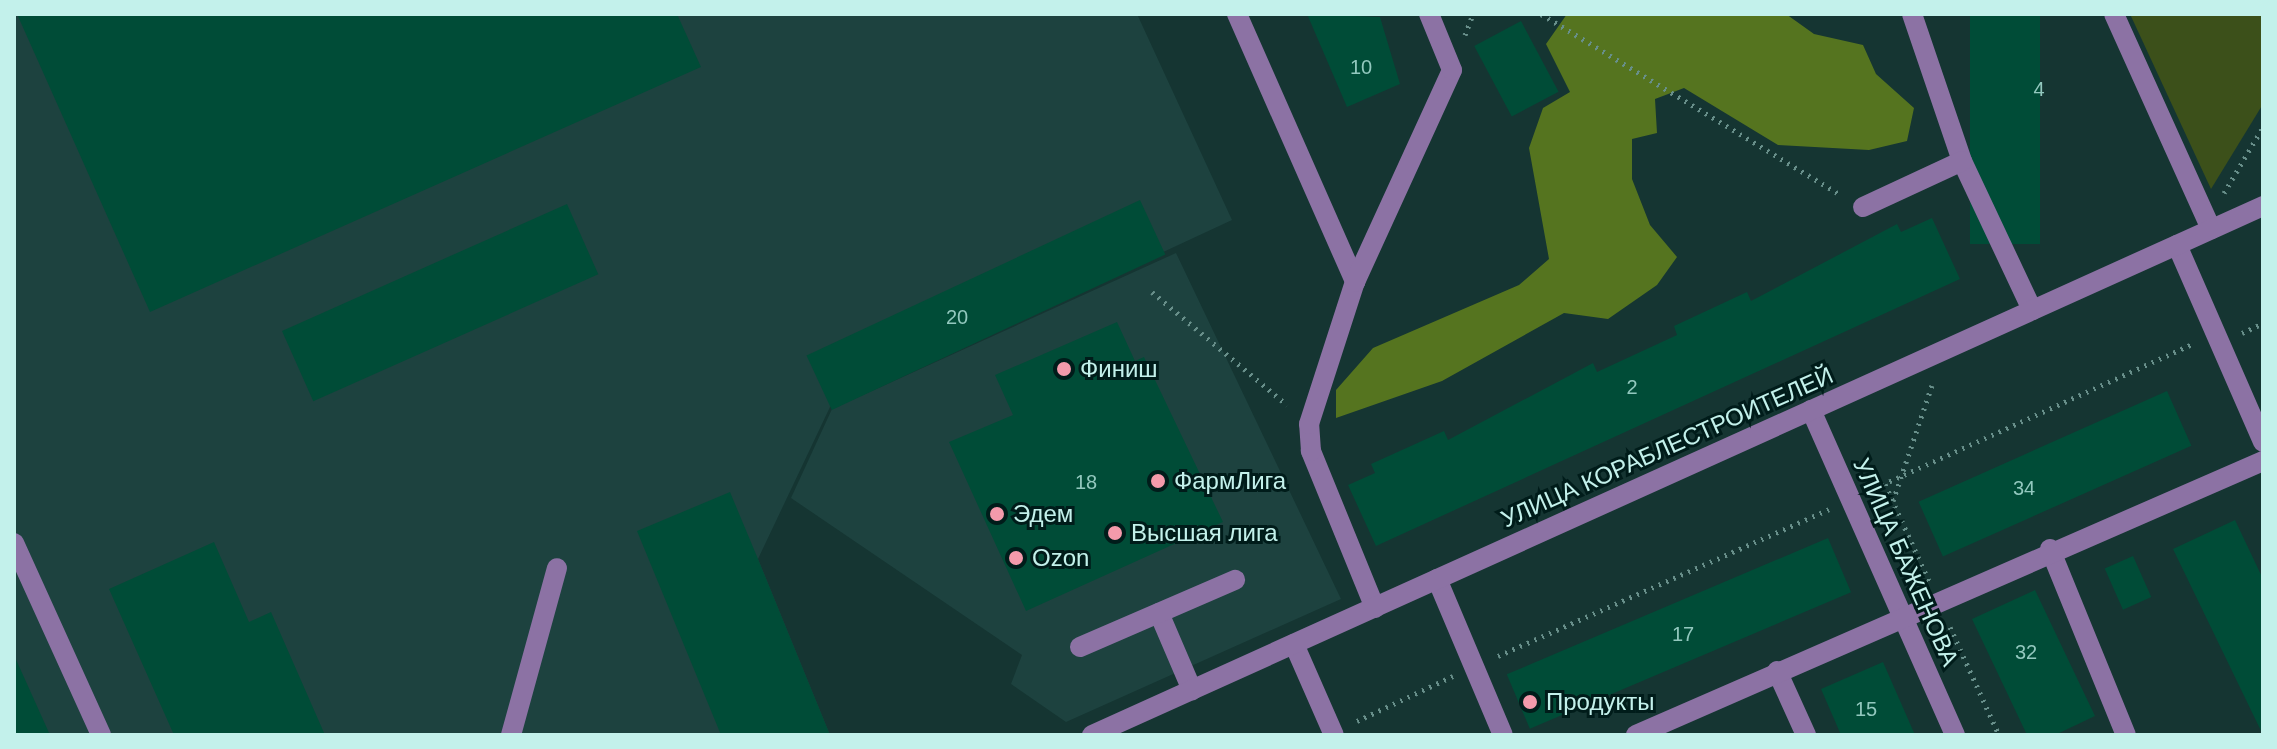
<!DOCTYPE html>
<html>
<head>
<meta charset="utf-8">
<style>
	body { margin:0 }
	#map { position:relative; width:2277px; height:749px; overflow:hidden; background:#153532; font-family:Arial,sans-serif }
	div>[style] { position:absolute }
	.built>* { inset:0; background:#1d423f }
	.green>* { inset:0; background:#3c501a }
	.forest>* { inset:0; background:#55741f }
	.building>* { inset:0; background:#004c37; transform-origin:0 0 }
	.path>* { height:5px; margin-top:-2.5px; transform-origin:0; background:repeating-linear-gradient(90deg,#688f8a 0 2px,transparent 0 8px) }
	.minor>* { height:20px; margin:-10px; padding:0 10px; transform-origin:10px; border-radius:10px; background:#8c72a4 }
	.dots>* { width:22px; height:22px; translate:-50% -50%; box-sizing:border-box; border:4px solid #001c1a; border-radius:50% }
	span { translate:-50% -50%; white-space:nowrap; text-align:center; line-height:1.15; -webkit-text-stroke:6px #001c1a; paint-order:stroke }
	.number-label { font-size:20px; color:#92c8be }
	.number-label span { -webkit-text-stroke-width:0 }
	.poi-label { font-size:24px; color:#c3f1eb }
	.left { translate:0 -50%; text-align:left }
	.street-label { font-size:24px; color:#c3f1eb }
	.frame { position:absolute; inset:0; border:16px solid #c3f1eb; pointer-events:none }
</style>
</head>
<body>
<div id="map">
	<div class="built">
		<div style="clip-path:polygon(14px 14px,1137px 14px,1232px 220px,830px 407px,758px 559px,830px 735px,14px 735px)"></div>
		<div style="clip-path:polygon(1176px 253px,1341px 599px,1066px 722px,1011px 684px,1022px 655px,791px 498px,832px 409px)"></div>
	</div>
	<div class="green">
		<div style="clip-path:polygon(2130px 14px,2263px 14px,2263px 104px,2211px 189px)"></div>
	</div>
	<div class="forest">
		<div style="clip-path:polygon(1567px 14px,1786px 14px,1814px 34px,1863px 45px,1876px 74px,1914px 108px,1907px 141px,1869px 150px,1778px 145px,1684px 88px,1655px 99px,1657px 133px,1632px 139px,1632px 179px,1650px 225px,1677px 257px,1657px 285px,1608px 319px,1564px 313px,1442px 381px,1336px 418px,1336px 390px,1373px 348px,1519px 285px,1549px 259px,1529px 148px,1543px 108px,1570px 92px,1546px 44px)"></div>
	</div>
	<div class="building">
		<div style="clip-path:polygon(17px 14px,677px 14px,701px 67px,150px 312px)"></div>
		<div style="clip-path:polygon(1307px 14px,1380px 17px,1400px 84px,1347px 107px)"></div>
		<div style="left:1970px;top:14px;width:70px;height:230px"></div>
		<div style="left:1521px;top:21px;width:80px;height:53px;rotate:62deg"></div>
		<div style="left:1140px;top:200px;width:60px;height:368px;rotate:65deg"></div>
		<div style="left:567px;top:204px;width:77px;height:312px;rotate:66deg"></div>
		<div style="clip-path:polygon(1932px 218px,1960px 279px,1376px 546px,1348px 485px,1375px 473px,1371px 464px,1444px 431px,1448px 440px,1593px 363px,1597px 372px,1677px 335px,1674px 326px,1747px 292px,1751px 301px,1897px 224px,1901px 232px)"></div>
		<div style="clip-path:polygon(1117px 322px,1135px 361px,1144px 357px,1223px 522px,1026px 611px,949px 442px,1013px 415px,995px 375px)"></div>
		<div style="left:2167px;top:391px;width:60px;height:272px;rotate:66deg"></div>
		<div style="clip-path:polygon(730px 492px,758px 559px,830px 735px,721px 735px,637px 531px)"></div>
		<div style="clip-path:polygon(2235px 520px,2263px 579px,2263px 735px,2173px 549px)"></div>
		<div style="left:1828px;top:538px;width:59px;height:349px;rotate:67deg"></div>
		<div style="clip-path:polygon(214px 542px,249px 622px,271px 612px,325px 735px,174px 735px,109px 589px)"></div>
		<div style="left:2133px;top:556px;width:45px;height:31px;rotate:66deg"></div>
		<div style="clip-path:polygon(2035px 590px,2095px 716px,2055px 735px,2027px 735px,1972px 619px)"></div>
		<div style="clip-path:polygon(14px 655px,50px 735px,14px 735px)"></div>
		<div style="clip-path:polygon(1883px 662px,1915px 735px,1841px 735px,1821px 689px)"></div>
	</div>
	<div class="path">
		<div style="left:1541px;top:14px;width:350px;rotate:31.1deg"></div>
		<div style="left:1465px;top:35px;width:22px;rotate:-69deg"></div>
		<div style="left:2224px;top:193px;width:77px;rotate:-59.4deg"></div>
		<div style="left:1152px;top:292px;width:176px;rotate:39.9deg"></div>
		<div style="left:2242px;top:333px;width:23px;rotate:-25deg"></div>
		<div style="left:1885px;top:484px;width:107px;rotate:65.6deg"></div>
		<div style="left:1875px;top:488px;width:349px;rotate:-24.4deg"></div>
		<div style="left:1893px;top:501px;width:122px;rotate:-71.4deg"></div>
		<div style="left:1950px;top:627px;width:119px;rotate:65.6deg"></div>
		<div style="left:1498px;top:656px;width:362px;rotate:-23.9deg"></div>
		<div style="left:1357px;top:721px;width:106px;rotate:-25.1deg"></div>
	</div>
	<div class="minor">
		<div style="left:1237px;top:14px;width:293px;rotate:66.2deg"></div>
		<div style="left:1912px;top:14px;width:155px;rotate:71.2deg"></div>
		<div style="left:1962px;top:161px;width:165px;rotate:64.8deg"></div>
		<div style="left:2114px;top:14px;width:236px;rotate:65.7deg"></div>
		<div style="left:1863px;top:207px;width:109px;rotate:-24.9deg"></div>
		<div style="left:2177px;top:245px;width:215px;rotate:66.4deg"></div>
		<div style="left:1811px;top:410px;width:355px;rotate:66.1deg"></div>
		<div style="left:14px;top:543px;width:211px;rotate:65.6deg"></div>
		<div style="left:2050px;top:549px;width:201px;rotate:67.8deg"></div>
		<div style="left:1437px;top:579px;width:169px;rotate:67.1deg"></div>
		<div style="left:1375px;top:608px;width:170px;rotate:-112.2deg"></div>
		<div style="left:1311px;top:451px;width:27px;rotate:-94deg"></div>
		<div style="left:1309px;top:424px;width:149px;rotate:-72.1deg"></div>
		<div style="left:1355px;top:282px;width:233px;rotate:-65.4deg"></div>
		<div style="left:1452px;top:70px;width:61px;rotate:-112.3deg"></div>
		<div style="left:1159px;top:613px;width:84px;rotate:66.8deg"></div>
		<div style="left:1294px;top:644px;width:99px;rotate:66.3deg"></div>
		<div style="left:1080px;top:647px;width:169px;rotate:-23.4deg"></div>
		<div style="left:1777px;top:671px;width:70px;rotate:65.6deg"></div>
		<div style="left:511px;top:735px;width:173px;rotate:-74.6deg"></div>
		<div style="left:1092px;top:735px;width:1285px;rotate:-24.31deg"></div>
		<div style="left:1636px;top:735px;width:684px;rotate:-23.61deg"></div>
	</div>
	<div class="dots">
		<div style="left:1064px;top:369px;background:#f39aab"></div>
		<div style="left:1158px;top:481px;background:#f39aab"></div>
		<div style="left:997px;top:514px;background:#f39aab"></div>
		<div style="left:1115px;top:533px;background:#f39aab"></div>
		<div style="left:1016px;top:558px;background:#f39aab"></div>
		<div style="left:1530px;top:702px;background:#f39aab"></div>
	</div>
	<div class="number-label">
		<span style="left:1361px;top:67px">10</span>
		<span style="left:2039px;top:89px">4</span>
		<span style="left:957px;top:317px">20</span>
		<span style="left:1632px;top:387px">2</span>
		<span style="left:1086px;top:482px">18</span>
		<span style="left:2024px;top:488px">34</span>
		<span style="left:1683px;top:634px">17</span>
		<span style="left:2026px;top:652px">32</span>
		<span style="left:1866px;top:709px">15</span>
	</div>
	<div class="poi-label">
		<span class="left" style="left:1080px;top:369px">Финиш</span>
		<span class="left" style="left:1174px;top:481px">ФармЛига</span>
		<span class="left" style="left:1013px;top:514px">Эдем</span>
		<span class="left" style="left:1131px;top:533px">Высшая лига</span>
		<span class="left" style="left:1032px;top:558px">Ozon</span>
		<span class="left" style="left:1546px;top:702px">Продукты</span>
	</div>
	<div class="street-label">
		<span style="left:1667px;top:447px;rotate:-24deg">УЛИЦА КОРАБЛЕСТРОИТЕЛЕЙ</span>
		<span style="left:1906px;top:562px;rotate:66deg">УЛИЦА БАЖЕНОВА</span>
	</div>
	<div class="frame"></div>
</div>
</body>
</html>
